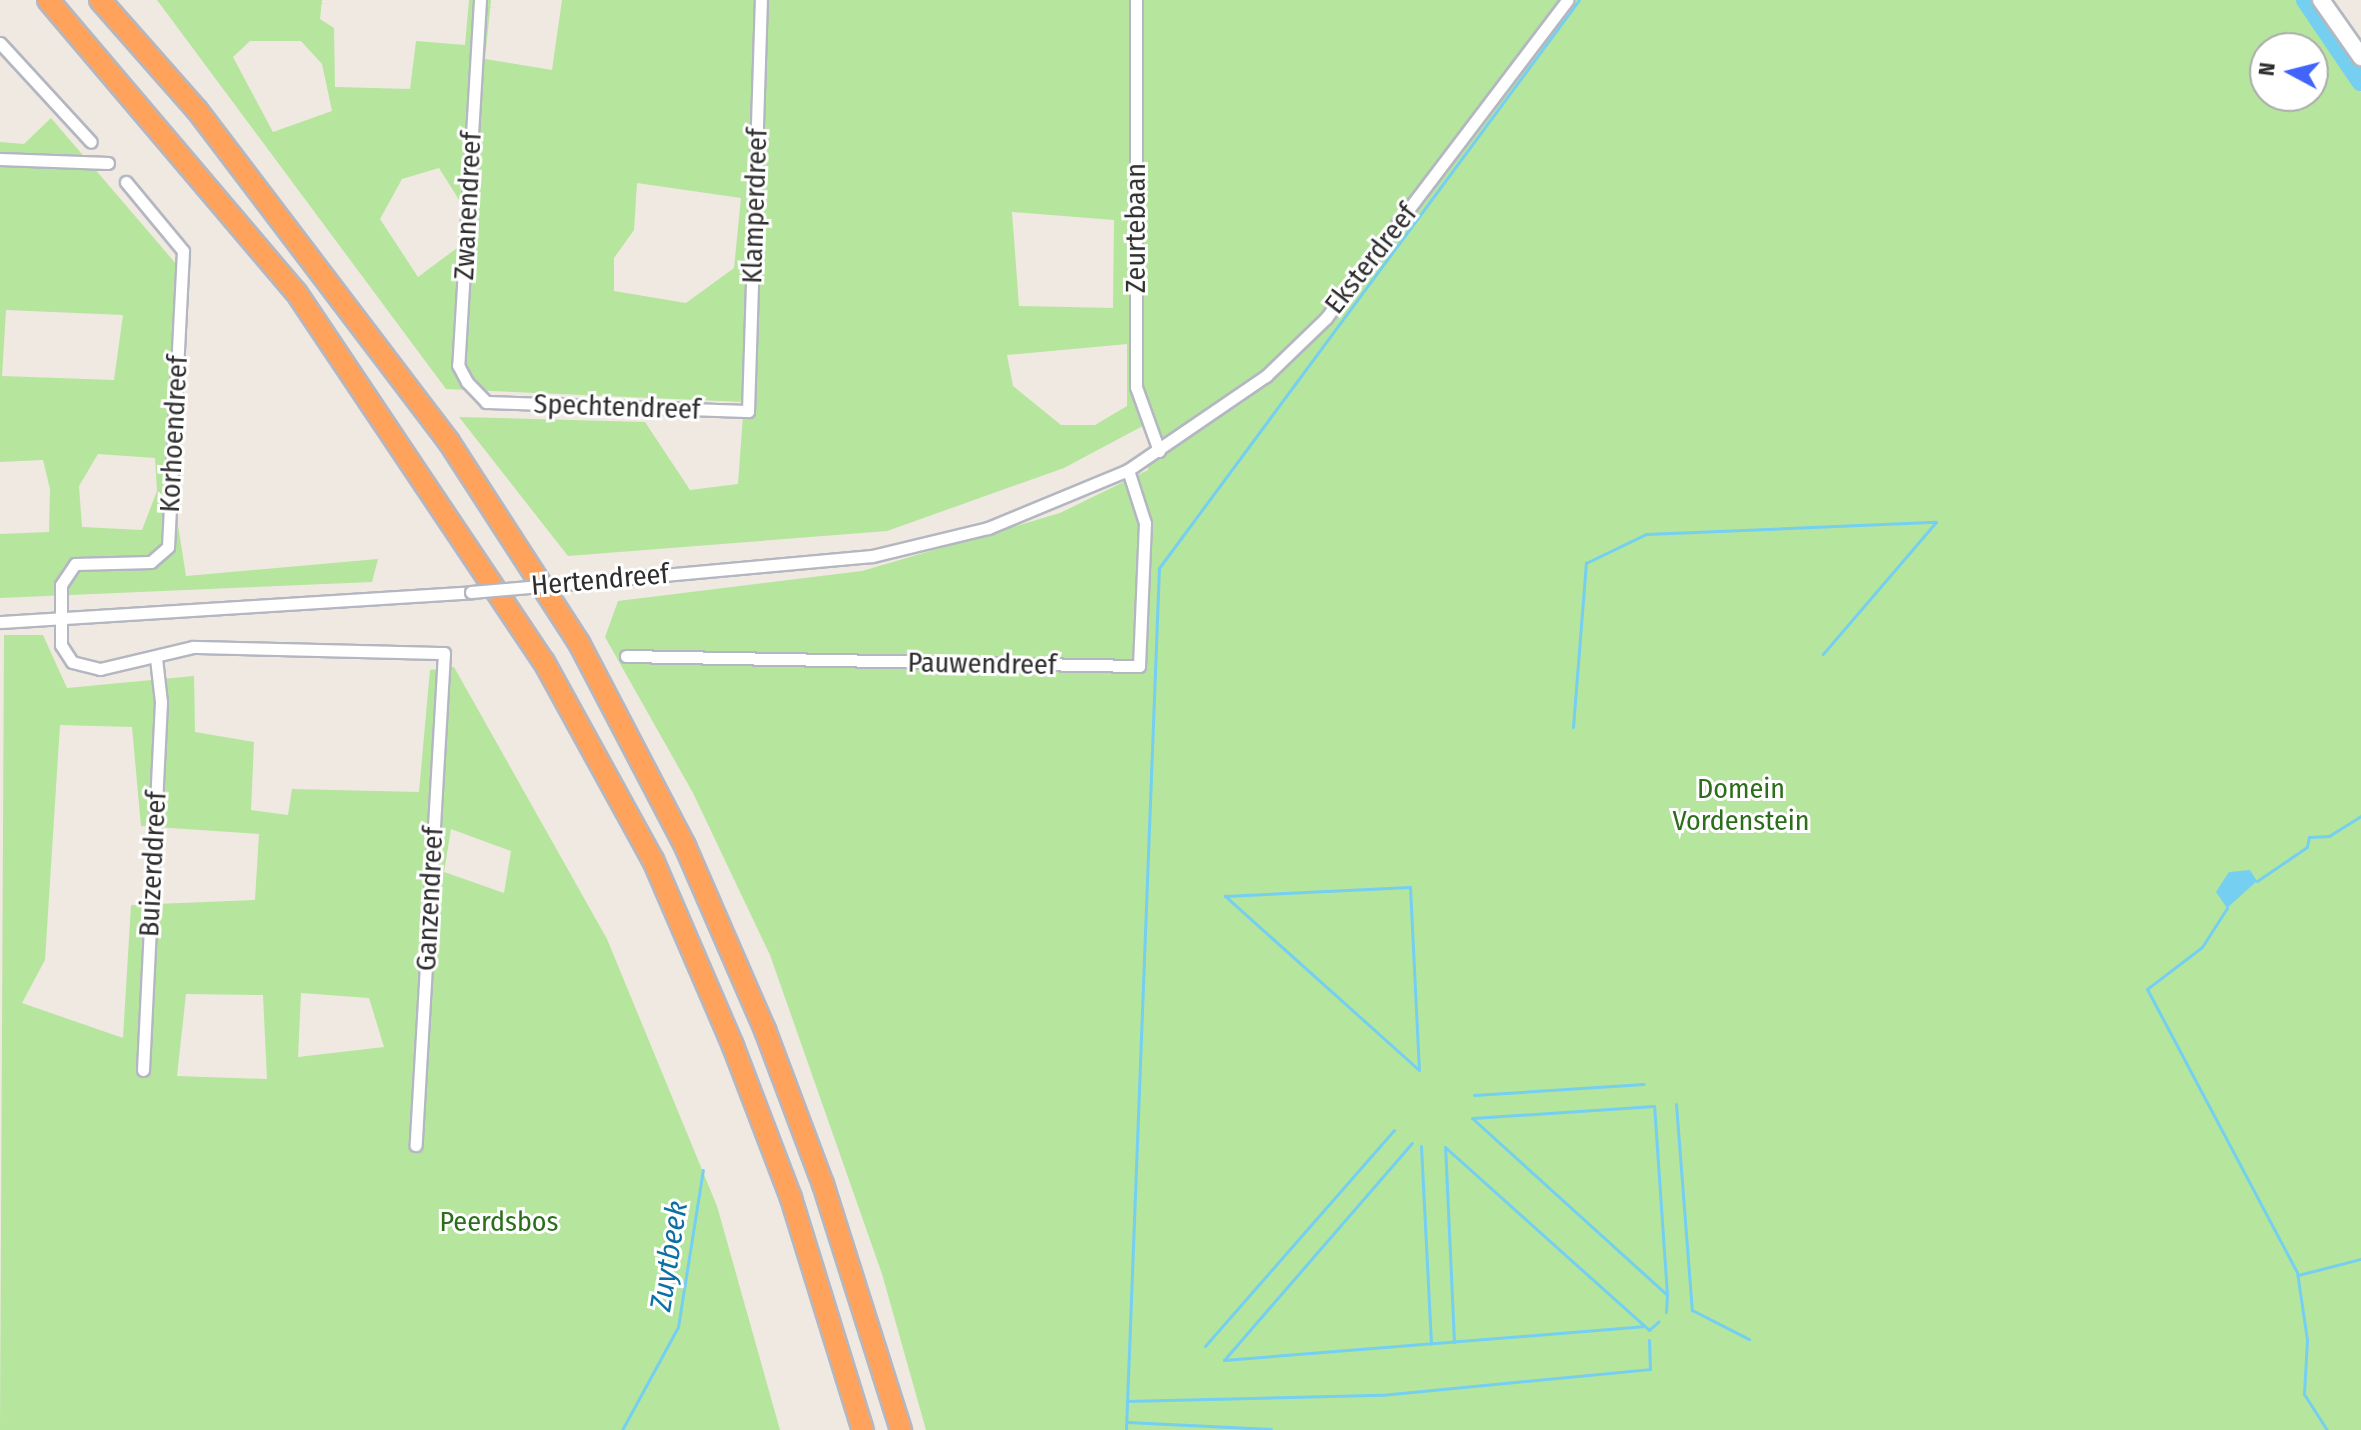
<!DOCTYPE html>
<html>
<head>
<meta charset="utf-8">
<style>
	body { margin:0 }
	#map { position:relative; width:2361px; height:1430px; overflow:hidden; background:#efe9e1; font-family:"Fira Sans Condensed",sans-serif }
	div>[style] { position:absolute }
	.green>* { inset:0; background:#b6e59e }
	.water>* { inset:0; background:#75cff0 }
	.stream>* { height:3px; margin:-1.5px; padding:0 1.5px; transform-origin:1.5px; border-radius:1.5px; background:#75cff0 }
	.river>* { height:20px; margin:-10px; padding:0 10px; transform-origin:10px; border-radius:10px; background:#75cff0 }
	.roads { filter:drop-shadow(2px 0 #b4b7c1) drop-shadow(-2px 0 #b4b7c1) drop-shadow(0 2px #b4b7c1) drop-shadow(0 -2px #b4b7c1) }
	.minor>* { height:11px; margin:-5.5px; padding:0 5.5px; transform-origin:5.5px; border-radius:5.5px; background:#fff }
	.secondary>* { height:16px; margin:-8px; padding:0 8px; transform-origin:8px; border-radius:8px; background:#fff }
	.motorway>* { height:20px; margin:-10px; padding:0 10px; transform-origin:10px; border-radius:10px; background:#ffa35c }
	.bridges { filter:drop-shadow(2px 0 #b4b7c1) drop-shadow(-2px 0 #b4b7c1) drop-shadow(0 2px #b4b7c1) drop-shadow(0 -2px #b4b7c1) }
	.minor-bridge>* { height:11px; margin:-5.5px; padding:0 5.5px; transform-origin:5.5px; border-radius:5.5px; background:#fff }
	span { translate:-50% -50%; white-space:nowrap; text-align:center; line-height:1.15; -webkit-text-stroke:6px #fff; paint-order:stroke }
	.street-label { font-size:28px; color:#2e2e2e }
	.park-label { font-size:28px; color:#2c6e1b }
	.water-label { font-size:30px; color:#0d6fa3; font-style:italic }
	.north { position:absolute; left:2249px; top:32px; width:80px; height:80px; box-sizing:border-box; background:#fff; border:2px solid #ababab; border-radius:50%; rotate:277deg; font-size:22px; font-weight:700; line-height:32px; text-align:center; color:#2e2e2e }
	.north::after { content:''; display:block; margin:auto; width:28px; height:36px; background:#4264fb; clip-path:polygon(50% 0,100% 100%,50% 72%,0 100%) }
</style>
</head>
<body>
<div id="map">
	<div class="green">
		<div style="clip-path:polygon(evenodd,157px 0,322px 0,320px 19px,334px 28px,335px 87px,410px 89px,416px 41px,465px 45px,469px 0,491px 0,485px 59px,552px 70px,562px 0,2306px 0,2361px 81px,2361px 1430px,926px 1430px,882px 1274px,770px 955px,693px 793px,605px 637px,618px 601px,862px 571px,1060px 513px,1148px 470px,1152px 421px,1064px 468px,887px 531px,568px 556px,459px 417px,645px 422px,690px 490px,738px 484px,744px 402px,446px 389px,157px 0,250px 41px,301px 41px,322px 64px,332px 111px,273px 132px,233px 57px,250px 41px,157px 0,2265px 48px,2313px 48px,2313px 96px,2265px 96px,2265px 48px,157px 0,439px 168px,461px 203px,457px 248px,418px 277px,380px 219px,402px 179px,439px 168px,157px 0,637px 183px,741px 198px,734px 268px,686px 303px,614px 291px,614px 258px,634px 230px,637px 183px,157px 0,1012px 212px,1114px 220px,1113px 308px,1019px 306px,1012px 212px,157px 0,1127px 344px,1127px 406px,1095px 425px,1061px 425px,1013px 386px,1007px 355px,1127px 344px)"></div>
		<div style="clip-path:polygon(evenodd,51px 118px,183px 272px,173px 493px,186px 576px,378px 559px,372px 582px,0 598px,0 534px,49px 532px,50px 489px,43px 460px,0 462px,0 142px,24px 144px,51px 118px,6px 310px,123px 315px,114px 380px,2px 376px,6px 310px,51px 118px,98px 454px,155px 458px,157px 491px,142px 530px,82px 527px,79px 486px,98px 454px)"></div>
		<div style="clip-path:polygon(evenodd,4px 635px,43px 635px,67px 688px,194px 676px,195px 732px,254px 742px,251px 810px,288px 815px,292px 789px,419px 792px,430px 670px,454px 667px,607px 939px,717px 1206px,780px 1430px,0 1430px,4px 635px,60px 725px,132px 727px,141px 826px,259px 834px,255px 900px,131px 905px,123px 1038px,22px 1003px,45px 960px,60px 725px,4px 635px,451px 829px,511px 851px,504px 893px,444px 872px,451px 829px,4px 635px,301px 993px,369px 998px,384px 1047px,298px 1057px,301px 993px,4px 635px,186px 994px,263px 995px,267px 1079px,177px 1076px,186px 994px)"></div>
	</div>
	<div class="water">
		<div style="clip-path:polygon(2250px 870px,2257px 881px,2227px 908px,2216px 892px,2223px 881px,2229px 872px)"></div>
	</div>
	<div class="stream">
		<div style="left:1573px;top:727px;width:165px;rotate:-85.5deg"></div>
		<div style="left:1586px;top:563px;width:67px;rotate:-25.8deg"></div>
		<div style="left:1646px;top:534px;width:290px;rotate:-2.4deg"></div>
		<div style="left:1936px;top:522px;width:174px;rotate:130.6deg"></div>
		<div style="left:2257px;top:881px;width:60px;rotate:-34.2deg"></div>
		<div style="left:2307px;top:847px;width:10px;rotate:-79deg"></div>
		<div style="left:2309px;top:837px;width:20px;rotate:-3deg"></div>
		<div style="left:2329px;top:836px;width:38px;rotate:-32deg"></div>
		<div style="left:1410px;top:887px;width:183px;rotate:87.2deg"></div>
		<div style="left:1419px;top:1070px;width:261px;rotate:-138.1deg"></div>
		<div style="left:1225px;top:896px;width:185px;rotate:-2.8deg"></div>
		<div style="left:2227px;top:908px;width:46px;rotate:122.7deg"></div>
		<div style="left:2202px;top:947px;width:69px;rotate:142.6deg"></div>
		<div style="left:2147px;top:989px;width:320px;rotate:62.1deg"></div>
		<div style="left:2297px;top:1272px;width:69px;rotate:81.6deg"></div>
		<div style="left:2307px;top:1340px;width:54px;rotate:93.2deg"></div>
		<div style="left:2304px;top:1394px;width:43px;rotate:57.4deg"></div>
		<div style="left:1474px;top:1095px;width:170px;rotate:-3.7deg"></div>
		<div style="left:1676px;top:1104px;width:207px;rotate:85.6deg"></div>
		<div style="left:1692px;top:1310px;width:64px;rotate:27deg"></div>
		<div style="left:1421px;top:1146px;width:198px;rotate:87.1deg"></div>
		<div style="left:2298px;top:1275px;width:65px;rotate:-14.3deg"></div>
		<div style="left:1666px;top:1312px;width:17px;rotate:-87deg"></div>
		<div style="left:1667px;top:1295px;width:189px;rotate:-93.9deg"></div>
		<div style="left:1654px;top:1106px;width:182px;rotate:176.2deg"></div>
		<div style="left:1472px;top:1118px;width:263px;rotate:42.2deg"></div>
		<div style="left:1454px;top:1342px;width:195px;rotate:-92.6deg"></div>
		<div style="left:1445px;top:1147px;width:274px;rotate:41.9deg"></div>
		<div style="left:1649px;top:1330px;width:13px;rotate:-42deg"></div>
		<div style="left:1205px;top:1346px;width:287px;rotate:-48.8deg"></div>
		<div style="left:1224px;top:1360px;width:420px;rotate:-4.6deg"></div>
		<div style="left:1224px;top:1360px;width:287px;rotate:-49.1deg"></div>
		<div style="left:1127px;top:1401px;width:254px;rotate:-1.4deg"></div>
		<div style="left:1381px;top:1395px;width:270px;rotate:-5.5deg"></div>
		<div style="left:1650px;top:1369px;width:29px;rotate:-92deg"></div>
		<div style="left:1127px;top:1422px;width:144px;rotate:2.8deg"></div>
		<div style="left:622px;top:1430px;width:117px;rotate:-61.5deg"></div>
		<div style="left:678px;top:1327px;width:159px;rotate:-81deg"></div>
		<div style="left:1126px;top:1430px;width:863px;rotate:-87.81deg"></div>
		<div style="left:1159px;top:568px;width:706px;rotate:-53.52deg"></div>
	</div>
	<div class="river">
		<div style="left:2306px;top:0;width:98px;rotate:55.8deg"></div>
	</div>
	<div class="roads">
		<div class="minor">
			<div style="left:480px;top:0;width:366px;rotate:93.4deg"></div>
			<div style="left:458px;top:365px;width:19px;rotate:62deg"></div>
			<div style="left:467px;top:382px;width:28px;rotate:46deg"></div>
			<div style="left:486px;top:402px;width:262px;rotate:2deg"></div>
			<div style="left:748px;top:411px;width:411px;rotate:-88.2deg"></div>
			<div style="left:1136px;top:0;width:387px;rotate:90deg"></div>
			<div style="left:1136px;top:387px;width:68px;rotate:70.2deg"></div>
			<div style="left:0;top:43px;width:134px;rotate:47.4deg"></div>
			<div style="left:0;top:159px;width:108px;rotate:2.1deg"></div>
			<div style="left:126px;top:182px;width:89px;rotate:50.4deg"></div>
			<div style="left:183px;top:251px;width:296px;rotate:92.9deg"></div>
			<div style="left:168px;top:547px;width:23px;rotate:139deg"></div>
			<div style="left:151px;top:562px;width:76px;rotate:178.5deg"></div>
			<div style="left:75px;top:564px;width:25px;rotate:124deg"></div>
			<div style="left:61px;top:585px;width:60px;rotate:90deg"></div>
			<div style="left:61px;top:645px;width:20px;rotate:57deg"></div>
			<div style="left:72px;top:662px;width:29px;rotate:14deg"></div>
			<div style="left:100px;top:669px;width:96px;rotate:-13.3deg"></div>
			<div style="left:193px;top:647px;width:251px;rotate:1.4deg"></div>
			<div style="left:444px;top:653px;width:493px;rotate:93.3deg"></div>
			<div style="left:576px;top:583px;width:297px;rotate:-5.2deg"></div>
			<div style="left:872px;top:556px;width:119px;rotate:-13.6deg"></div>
			<div style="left:988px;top:528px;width:152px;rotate:-22.5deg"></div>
			<div style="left:1128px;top:470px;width:167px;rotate:-34.3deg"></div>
			<div style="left:1266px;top:376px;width:83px;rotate:-44deg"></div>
			<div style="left:1326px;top:318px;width:399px;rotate:-52.8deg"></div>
			<div style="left:0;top:622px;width:472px;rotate:-3.6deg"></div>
			<div style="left:626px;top:656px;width:513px;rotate:1.12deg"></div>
			<div style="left:1139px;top:666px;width:143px;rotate:-87.6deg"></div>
			<div style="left:1145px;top:523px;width:56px;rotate:-107.8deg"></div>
			<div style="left:143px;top:1070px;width:368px;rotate:-87.2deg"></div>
			<div style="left:161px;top:702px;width:44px;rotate:-96.5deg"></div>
		</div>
		<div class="secondary">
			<div style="left:2321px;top:0;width:70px;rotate:54.9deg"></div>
		</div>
		<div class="motorway">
			<div style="left:48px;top:0;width:383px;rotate:49.7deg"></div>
			<div style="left:296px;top:292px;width:445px;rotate:56.2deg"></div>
			<div style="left:544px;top:662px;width:226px;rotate:61.2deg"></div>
			<div style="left:653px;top:860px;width:202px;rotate:66.7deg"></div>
			<div style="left:733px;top:1046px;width:163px;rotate:69.1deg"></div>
			<div style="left:791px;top:1198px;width:243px;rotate:72.8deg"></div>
			<div style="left:100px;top:0;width:147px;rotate:48.6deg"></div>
			<div style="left:197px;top:110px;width:417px;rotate:52.8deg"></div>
			<div style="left:449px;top:442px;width:239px;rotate:57.1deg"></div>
			<div style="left:579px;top:643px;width:229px;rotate:62.4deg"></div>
			<div style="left:685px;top:846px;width:201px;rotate:66.5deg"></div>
			<div style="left:765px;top:1030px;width:165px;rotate:69.4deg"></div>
			<div style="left:823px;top:1184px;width:258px;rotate:72.4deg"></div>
		</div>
	</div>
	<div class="bridges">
		<div class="minor-bridge">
			<div style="left:471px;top:592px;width:105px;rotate:-4.9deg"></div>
		</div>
	</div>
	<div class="street-label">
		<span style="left:468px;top:206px;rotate:-87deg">Zwanendreef</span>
		<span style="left:755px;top:206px;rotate:-88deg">Klamperdreef</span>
		<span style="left:1136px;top:228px;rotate:-90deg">Zeurtebaan</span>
		<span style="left:1371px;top:259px;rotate:-52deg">Eksterdreef</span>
		<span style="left:617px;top:407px;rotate:2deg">Spechtendreef</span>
		<span style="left:174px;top:434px;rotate:-87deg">Korhoendreef</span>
		<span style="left:600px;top:580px;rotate:-5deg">Hertendreef</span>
		<span style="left:982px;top:664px;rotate:1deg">Pauwendreef</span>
		<span style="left:153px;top:864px;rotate:-87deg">Buizerddreef</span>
		<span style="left:430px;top:899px;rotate:-87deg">Ganzendreef</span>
	</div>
	<div class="park-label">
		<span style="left:1741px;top:805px">Domein<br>Vordenstein</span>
		<span style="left:499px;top:1222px">Peerdsbos</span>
	</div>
	<div class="water-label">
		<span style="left:669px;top:1256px;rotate:-81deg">Zuytbeek</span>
	</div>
	<div class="north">N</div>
</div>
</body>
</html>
